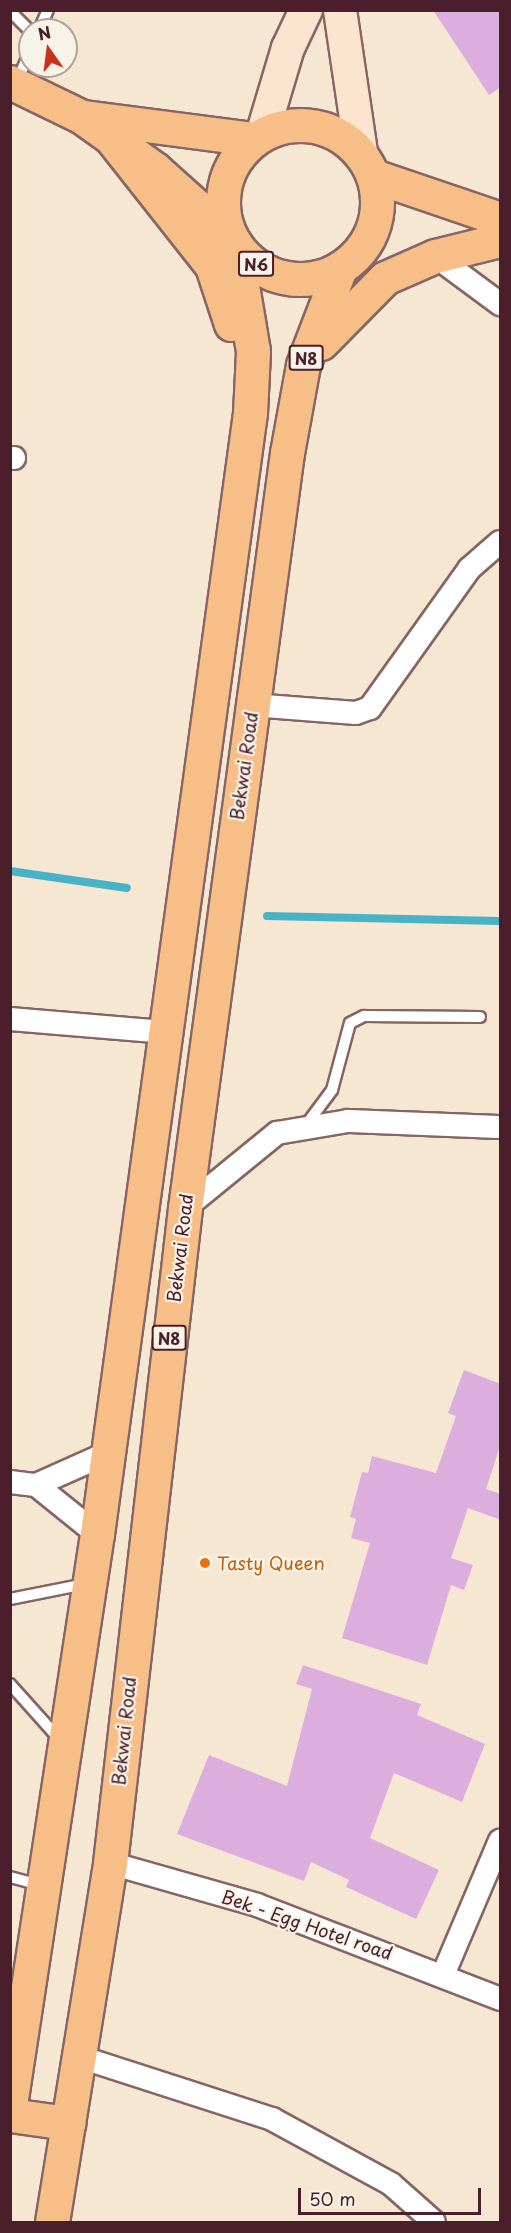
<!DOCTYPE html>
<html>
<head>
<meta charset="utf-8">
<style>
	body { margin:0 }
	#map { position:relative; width:511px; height:2233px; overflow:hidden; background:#f5e7d2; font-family:"Playpen Sans",sans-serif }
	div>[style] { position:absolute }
	.stream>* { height:8px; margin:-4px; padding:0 4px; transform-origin:4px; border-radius:4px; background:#48b3c6 }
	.building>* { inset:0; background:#dcaede }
	.roads { filter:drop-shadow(2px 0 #866565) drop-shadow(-2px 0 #866565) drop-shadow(0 2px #866565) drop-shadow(0 -2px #866565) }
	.lane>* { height:10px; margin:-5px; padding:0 5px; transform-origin:5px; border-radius:5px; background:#fff }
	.street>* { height:22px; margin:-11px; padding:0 11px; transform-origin:11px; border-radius:11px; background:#fff }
	.secondary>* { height:32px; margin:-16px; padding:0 16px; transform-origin:16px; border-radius:16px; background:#fce5cf }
	.highway>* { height:33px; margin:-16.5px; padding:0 16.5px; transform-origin:16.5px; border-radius:16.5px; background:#f7be87 }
	.highway>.ring { margin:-16.5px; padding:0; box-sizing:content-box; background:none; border:33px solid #f7be87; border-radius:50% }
	.dots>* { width:16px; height:16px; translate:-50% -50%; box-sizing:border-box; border:3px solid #f7f3e8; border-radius:50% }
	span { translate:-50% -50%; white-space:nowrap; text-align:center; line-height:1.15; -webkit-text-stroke:4.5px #f7f3e8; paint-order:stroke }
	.shield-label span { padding:2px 4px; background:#f7f3e8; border:2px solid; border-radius:4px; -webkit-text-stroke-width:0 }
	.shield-label { font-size:16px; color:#4a1f2b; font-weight:700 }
	.street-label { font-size:18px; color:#4a1f2b }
	.food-label { font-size:18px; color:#c56008 }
	.left { translate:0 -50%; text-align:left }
	.frame { position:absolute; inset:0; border:12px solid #4a1f2b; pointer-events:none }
	.north { position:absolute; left:18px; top:18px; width:60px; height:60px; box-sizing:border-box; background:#f7f3e8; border:2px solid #b29e9c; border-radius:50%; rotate:346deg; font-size:16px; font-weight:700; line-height:24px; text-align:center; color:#4a1f2b }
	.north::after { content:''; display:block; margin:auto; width:21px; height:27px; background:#c8321e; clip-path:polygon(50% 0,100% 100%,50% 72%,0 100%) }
	.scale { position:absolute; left:298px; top:2188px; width:183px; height:27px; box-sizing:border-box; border:3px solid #4a1f2b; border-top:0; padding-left:8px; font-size:18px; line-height:21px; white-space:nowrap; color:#4a1f2b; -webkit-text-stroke:4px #f7f3e8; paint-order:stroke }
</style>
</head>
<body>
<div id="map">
	<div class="stream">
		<div style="left:10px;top:871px;width:118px;rotate:8.3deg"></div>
		<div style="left:267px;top:916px;width:233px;rotate:1.2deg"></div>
	</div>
	<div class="building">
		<div style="clip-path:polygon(433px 10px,501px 10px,501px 87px,489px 95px)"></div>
		<div style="clip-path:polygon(464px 1370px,501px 1384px,501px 1443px,486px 1489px,501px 1494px,501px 1520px,468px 1508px,451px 1558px,473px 1565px,464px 1590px,451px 1585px,427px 1665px,342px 1638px,370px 1543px,351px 1538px,356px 1519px,350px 1517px,362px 1472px,368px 1473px,372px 1456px,436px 1473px,456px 1416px,448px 1413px)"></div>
		<div style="clip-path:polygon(303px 1665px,421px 1704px,417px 1715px,485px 1744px,462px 1802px,394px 1773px,370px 1838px,439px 1870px,416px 1919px,346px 1887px,349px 1880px,311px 1862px,304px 1881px,177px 1834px,209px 1755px,287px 1786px,312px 1689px,296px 1684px)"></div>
	</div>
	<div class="roads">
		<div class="lane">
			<div style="left:10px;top:11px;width:28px;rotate:45deg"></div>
			<div style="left:39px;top:30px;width:22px;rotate:-66deg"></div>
			<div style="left:17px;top:81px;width:32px;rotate:-66deg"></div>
			<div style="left:306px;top:1125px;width:44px;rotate:-53.4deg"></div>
			<div style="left:332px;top:1090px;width:69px;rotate:-75deg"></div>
			<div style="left:350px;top:1023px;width:16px;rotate:-27deg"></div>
			<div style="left:364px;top:1016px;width:116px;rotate:0.5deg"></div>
			<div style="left:10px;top:1599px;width:76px;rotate:-11.3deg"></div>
			<div style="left:10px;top:1684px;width:75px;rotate:48.2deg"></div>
			<div style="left:10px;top:1877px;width:30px;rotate:15deg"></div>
		</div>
		<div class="street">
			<div style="left:435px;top:256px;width:81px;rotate:36.4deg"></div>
			<div style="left:10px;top:458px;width:4px"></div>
			<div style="left:252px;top:705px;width:104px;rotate:4.4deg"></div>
			<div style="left:356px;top:713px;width:15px;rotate:-20deg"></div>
			<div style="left:370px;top:708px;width:171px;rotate:-54.5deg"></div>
			<div style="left:469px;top:569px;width:41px;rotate:-41.1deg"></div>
			<div style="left:10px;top:1019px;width:157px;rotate:4.8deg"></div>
			<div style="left:185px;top:1208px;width:119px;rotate:-39.2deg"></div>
			<div style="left:277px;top:1133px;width:72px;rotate:-9.6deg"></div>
			<div style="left:348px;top:1121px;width:152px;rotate:2.3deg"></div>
			<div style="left:10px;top:1482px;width:26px;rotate:7deg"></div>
			<div style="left:36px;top:1485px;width:78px;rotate:38.8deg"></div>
			<div style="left:36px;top:1485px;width:79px;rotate:-24deg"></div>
			<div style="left:110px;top:1863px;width:153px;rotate:15.9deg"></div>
			<div style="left:257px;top:1905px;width:261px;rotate:21.1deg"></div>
			<div style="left:443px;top:1975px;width:146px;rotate:-67deg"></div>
			<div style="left:77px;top:2056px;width:205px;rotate:17.9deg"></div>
			<div style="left:272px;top:2119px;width:136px;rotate:28.6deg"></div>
			<div style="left:391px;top:2184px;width:57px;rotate:41.5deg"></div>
		</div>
		<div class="secondary">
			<div style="left:340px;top:10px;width:145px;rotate:81.6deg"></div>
			<div style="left:262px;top:135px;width:91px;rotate:-73.4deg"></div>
			<div style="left:288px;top:48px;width:42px;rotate:-64.7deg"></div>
		</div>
		<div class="highway">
			<div style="left:10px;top:82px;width:80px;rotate:25.9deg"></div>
			<div style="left:82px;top:117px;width:90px;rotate:35.5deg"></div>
			<div style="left:155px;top:169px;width:102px;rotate:41.8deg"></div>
			<div style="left:84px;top:117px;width:171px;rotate:7.4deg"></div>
			<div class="ring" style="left:223px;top:125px;width:121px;height:121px"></div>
			<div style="left:111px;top:138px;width:163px;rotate:51.7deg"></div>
			<div style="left:212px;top:266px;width:61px;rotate:71.9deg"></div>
			<div style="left:374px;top:176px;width:133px;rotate:18.8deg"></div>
			<div style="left:321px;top:343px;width:91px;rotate:-45.4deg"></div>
			<div style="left:385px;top:278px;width:55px;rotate:-23.7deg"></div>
			<div style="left:435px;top:256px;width:67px;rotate:-13.8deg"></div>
			<div style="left:10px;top:2105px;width:578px;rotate:-81.34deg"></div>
			<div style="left:97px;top:1534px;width:1131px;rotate:-82.23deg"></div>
			<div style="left:250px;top:413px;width:62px;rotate:-87.2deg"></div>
			<div style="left:253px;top:351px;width:109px;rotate:-99.5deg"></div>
			<div style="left:10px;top:2115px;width:59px;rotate:7.9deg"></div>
			<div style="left:52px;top:2222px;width:364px;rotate:-80.8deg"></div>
			<div style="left:110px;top:1863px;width:659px;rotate:-83.47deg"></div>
			<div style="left:185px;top:1208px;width:762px;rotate:-82.31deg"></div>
			<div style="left:287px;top:453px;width:89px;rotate:-79.7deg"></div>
			<div style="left:303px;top:365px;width:104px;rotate:-69.1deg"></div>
		</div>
	</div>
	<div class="dots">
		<div style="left:205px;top:1563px;background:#e8710a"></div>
	</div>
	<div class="shield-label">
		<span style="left:256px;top:264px">N6</span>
		<span style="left:306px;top:358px">N8</span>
		<span style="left:169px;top:1338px">N8</span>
	</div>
	<div class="street-label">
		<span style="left:244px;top:766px;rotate:-82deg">Bekwai Road</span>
		<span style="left:180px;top:1248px;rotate:-83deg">Bekwai Road</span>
		<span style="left:124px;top:1731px;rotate:-84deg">Bekwai Road</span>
		<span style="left:307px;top:1925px;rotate:19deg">Bek - Egg Hotel road</span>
	</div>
	<div class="food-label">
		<span class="left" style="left:217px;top:1563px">Tasty Queen</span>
	</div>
	<div class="frame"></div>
	<div class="north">N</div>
	<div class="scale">50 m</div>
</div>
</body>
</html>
